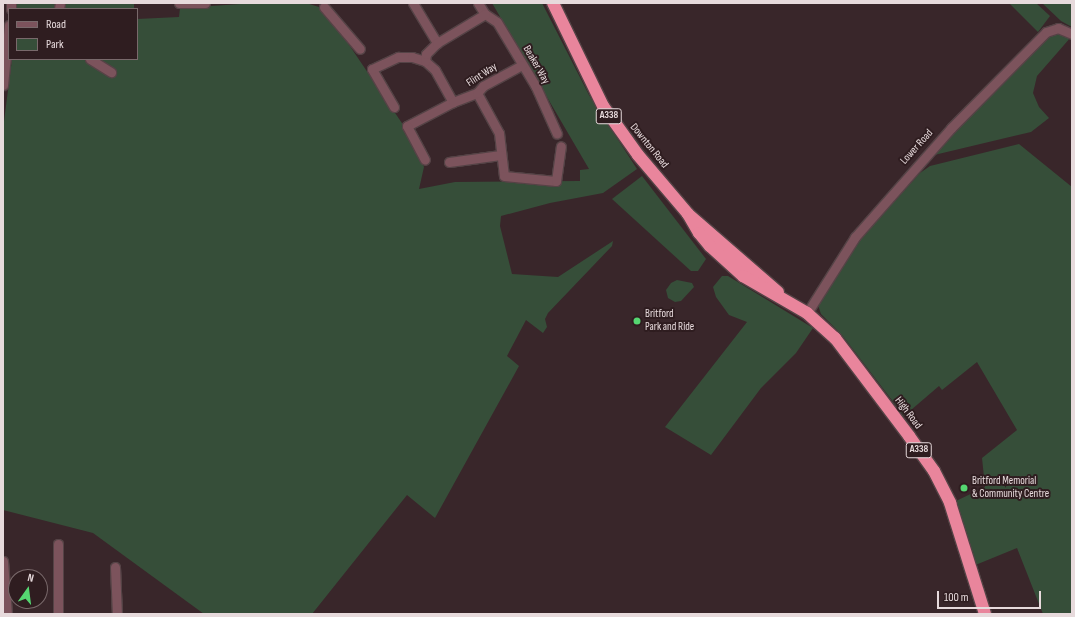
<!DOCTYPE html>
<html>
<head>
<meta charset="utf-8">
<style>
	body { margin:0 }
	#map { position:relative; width:1075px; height:617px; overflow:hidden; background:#39262a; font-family:"Sofia Sans Condensed",sans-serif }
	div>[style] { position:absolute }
	.green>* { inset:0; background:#364e39; transform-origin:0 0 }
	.roads { filter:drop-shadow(1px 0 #554346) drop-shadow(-1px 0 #554346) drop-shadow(0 1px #554346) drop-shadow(0 -1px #554346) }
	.minor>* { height:9px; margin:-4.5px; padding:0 4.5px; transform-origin:4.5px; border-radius:4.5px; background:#7c535c }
	.highway>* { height:12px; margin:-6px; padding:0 6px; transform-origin:6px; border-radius:6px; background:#e9859c }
	.dots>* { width:11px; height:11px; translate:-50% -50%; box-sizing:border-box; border:2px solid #2f1d20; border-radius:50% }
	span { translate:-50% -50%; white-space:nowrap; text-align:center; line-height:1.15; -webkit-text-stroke:4px #2f1d20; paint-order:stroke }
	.shield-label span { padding:1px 3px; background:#2f1d20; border:1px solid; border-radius:3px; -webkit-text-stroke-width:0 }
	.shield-label { font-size:10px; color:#e7dadc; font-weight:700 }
	.street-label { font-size:11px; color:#e7dadc }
	.poi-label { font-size:11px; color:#e7dadc }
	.left { translate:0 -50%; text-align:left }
	.frame { position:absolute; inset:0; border:4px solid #e7dadc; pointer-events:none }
	.legend { position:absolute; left:8px; top:8px; width:130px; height:52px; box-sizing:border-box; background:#2f1d20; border:1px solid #79696b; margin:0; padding:5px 7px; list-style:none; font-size:12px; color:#e7dadc }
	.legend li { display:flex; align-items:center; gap:8px; height:20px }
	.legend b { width:20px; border:1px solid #79696b }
	.north { position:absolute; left:8px; top:569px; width:40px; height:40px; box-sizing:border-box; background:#2f1d20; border:1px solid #79696b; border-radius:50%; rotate:14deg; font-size:11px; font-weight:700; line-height:16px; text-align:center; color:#e7dadc }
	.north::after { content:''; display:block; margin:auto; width:14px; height:18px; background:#55d671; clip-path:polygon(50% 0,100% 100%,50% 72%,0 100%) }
	.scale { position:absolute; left:937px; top:591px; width:104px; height:18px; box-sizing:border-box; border:2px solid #e7dadc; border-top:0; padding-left:5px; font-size:12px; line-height:14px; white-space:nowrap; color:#e7dadc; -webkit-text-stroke:3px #2f1d20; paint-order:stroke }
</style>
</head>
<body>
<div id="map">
	<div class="green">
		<div style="left:17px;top:3px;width:117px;height:6px"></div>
		<div style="clip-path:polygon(257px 3px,306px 3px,319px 7px,337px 27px,414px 141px,424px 167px,419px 189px,455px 182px,580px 181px,580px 170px,589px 169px,492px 3px,542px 3px,589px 95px,637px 169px,603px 193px,550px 203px,501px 216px,500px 226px,512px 274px,558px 277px,613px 241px,612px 246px,548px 313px,545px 319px,547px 327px,543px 333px,526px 320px,507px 356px,519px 366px,435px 518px,407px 495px,312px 614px,204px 614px,93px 533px,3px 510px,3px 129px,12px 59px,137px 59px,137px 19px,179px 17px,180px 8px)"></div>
		<div style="clip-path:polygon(1009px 3px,1036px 3px,1050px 16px,1038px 32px)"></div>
		<div style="clip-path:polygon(1042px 3px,1072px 3px,1072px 27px,1061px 21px)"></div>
		<div style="clip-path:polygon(1051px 33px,1071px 37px,1037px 76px,1033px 93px,1039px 107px,1049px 118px,1031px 132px,930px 156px)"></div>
		<div style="clip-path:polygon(1019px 144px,1072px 187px,1072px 614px,1043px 614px,1017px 548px,973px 566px,956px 501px,985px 487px,982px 458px,1017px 430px,977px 362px,942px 390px,939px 386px,904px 416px,842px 335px,821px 314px,818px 305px,860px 240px,920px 173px,930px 166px)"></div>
		<div style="clip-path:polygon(642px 176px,706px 259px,698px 271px,691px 271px,612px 199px)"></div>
		<div style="clip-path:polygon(722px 276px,728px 276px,813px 328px,796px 353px,761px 388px,711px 455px,665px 427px,747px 322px,729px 315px,716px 297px,713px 287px)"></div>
		<div style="clip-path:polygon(677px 280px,692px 283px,694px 287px,681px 301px,675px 302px,668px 298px,666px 290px,671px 283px)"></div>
	</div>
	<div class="roads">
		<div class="minor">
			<div style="left:179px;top:3px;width:26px"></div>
			<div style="left:413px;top:3px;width:47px;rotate:59deg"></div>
			<div style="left:478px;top:3px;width:13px;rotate:58deg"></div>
			<div style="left:324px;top:7px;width:55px;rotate:49.4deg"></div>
			<div style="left:11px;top:9px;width:6px;rotate:-90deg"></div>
			<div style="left:59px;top:9px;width:6px;rotate:-81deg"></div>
			<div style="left:485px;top:14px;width:14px;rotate:34deg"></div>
			<div style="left:497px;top:22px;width:76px;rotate:59deg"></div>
			<div style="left:536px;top:87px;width:51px;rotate:65.9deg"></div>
			<div style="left:90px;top:59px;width:25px;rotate:32deg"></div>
			<div style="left:425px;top:61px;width:13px;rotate:42deg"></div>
			<div style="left:435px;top:70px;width:37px;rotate:61deg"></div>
			<div style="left:453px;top:102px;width:52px;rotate:152.4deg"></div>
			<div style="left:407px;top:126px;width:38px;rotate:62deg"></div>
			<div style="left:3px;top:85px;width:60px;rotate:-84.3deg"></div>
			<div style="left:477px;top:93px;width:46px;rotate:61.2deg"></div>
			<div style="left:499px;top:133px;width:43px;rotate:83.4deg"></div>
			<div style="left:504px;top:176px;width:52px;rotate:5.5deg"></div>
			<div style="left:556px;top:181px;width:35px;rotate:-82deg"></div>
			<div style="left:453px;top:102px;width:26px;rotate:-21deg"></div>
			<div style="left:477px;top:93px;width:9px;rotate:-49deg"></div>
			<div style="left:483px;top:86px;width:44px;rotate:-28.3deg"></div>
			<div style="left:394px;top:107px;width:44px;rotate:-120.1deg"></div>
			<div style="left:372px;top:69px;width:29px;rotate:-25deg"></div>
			<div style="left:398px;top:57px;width:14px"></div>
			<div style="left:412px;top:57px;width:14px;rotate:17deg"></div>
			<div style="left:425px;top:61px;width:7px;rotate:-82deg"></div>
			<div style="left:426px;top:54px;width:16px;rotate:-45deg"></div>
			<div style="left:437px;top:43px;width:56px;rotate:-31.1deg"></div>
			<div style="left:449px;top:162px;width:52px;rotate:-7.7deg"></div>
			<div style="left:807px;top:313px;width:90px;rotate:-57.7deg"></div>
			<div style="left:855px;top:237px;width:145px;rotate:-48.6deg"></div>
			<div style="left:951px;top:128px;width:135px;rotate:-45.3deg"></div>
			<div style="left:1046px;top:32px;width:13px;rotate:-18deg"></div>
			<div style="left:1058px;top:28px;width:15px;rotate:23deg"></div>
			<div style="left:58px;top:544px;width:70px;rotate:90deg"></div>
			<div style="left:3px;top:561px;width:53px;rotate:85.7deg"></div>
			<div style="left:115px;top:567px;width:47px;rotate:87.6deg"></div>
		</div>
		<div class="highway">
			<div style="left:553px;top:3px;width:114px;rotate:64.1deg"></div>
			<div style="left:603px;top:106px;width:60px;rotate:54.5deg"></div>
			<div style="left:638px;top:155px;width:77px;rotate:49.7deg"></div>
			<div style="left:688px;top:214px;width:119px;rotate:40.9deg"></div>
			<div style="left:688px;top:214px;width:22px;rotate:60deg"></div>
			<div style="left:699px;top:233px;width:17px;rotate:50deg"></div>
			<div style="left:710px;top:246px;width:45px;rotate:42.3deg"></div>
			<div style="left:743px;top:276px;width:74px;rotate:30deg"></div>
			<div style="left:807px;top:313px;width:38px;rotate:42deg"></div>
			<div style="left:835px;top:338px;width:123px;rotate:52.9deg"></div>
			<div style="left:909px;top:436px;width:43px;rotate:54.5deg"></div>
			<div style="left:934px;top:471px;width:36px;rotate:63deg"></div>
			<div style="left:950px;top:503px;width:116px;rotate:72.5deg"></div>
		</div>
	</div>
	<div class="dots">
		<div style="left:637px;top:321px;background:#55d671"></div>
		<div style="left:964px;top:488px;background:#55d671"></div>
	</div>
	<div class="shield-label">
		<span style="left:609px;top:116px">A338</span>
		<span style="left:919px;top:450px">A338</span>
	</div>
	<div class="street-label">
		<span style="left:536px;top:65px;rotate:60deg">Beaker Way</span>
		<span style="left:482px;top:75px;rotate:-33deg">Flint Way</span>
		<span style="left:649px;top:146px;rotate:51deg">Downton Road</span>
		<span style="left:917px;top:147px;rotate:-48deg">Lower Road</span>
		<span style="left:908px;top:413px;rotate:53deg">High Road</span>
	</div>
	<div class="poi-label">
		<span class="left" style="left:645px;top:321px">Britford<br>Park and Ride</span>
		<span class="left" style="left:972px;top:488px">Britford Memorial<br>&amp; Community Centre</span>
	</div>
	<div class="frame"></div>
	<ul class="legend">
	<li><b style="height:5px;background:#7c535c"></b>Road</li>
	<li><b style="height:11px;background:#364e39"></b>Park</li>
	</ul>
	<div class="north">N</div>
	<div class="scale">100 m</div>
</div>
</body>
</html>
